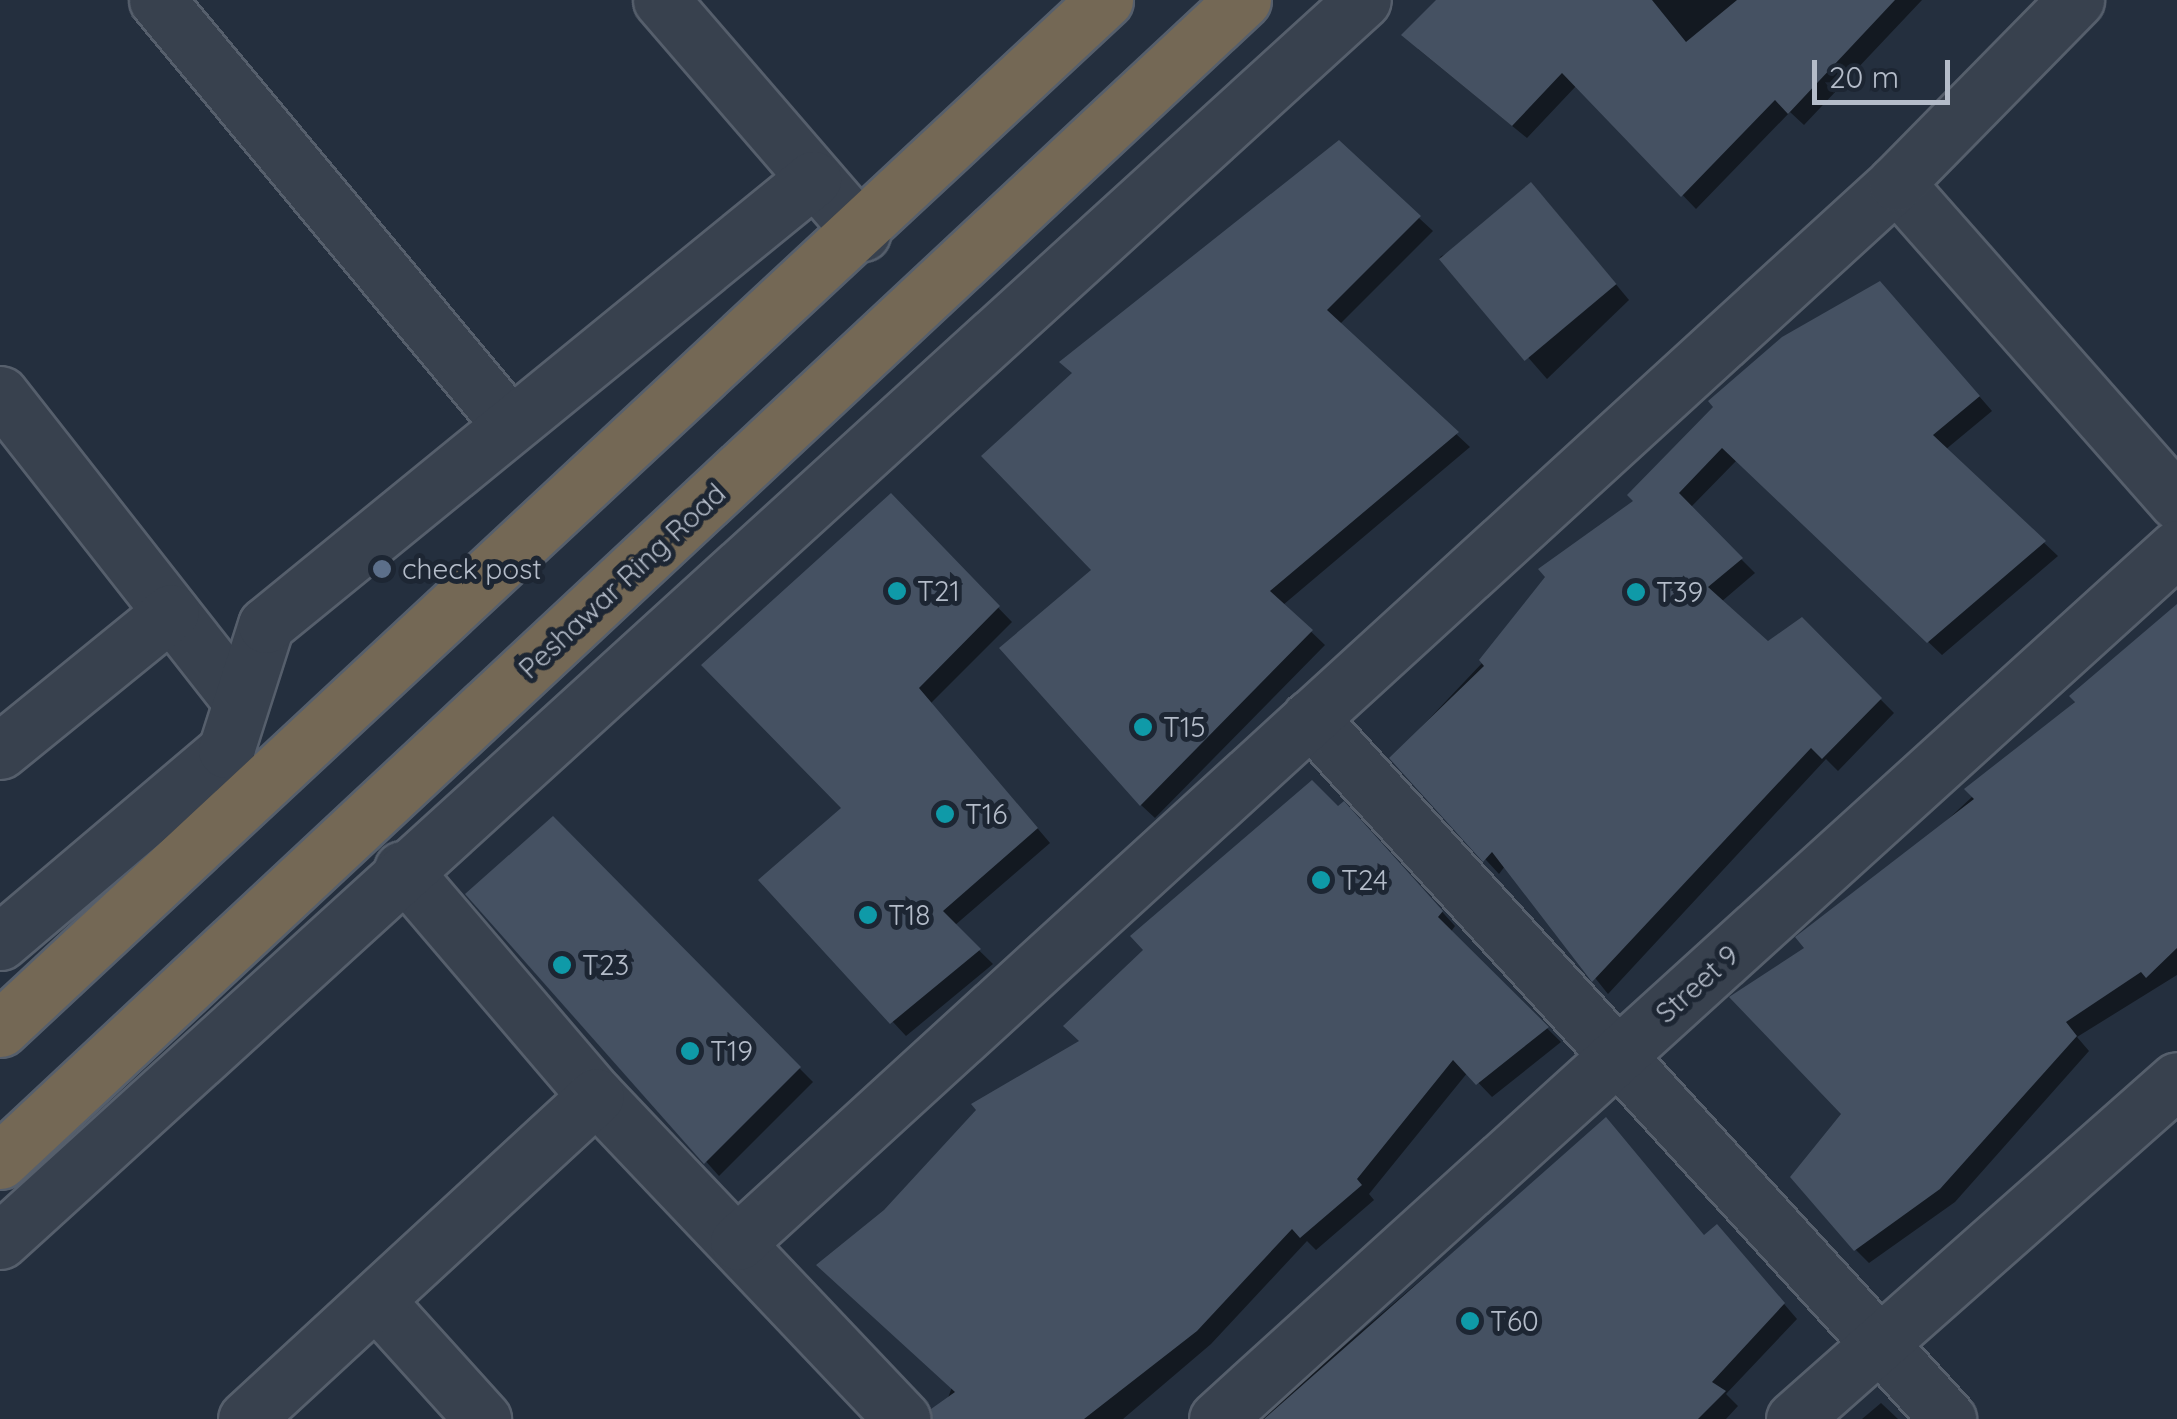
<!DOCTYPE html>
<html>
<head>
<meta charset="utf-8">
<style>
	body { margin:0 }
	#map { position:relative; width:2177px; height:1419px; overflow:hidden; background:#242f3e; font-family:Quicksand,sans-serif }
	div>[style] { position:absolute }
	.shadow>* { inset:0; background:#0007 }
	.building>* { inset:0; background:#455162; transform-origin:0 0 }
	.roads { filter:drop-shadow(2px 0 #565f6c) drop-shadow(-2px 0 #565f6c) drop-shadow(0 2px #565f6c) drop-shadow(0 -2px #565f6c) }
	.minor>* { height:55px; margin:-27.5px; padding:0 27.5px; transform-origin:27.5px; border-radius:27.5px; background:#38414e }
	.highway>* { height:55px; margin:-27.5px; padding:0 27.5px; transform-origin:27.5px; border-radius:27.5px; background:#746855 }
	.dots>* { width:28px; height:28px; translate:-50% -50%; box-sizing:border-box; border:5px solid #1d2633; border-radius:50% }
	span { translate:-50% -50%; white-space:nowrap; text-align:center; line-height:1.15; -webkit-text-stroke:10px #1d2633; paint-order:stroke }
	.poi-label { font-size:28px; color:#b4bcc9 }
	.left { translate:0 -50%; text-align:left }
	.street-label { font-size:28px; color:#b4bcc9 }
	.scale { position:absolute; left:1812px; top:60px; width:138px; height:45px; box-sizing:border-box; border:5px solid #b4bcc9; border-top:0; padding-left:12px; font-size:30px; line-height:35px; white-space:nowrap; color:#b4bcc9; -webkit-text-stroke:8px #1d2633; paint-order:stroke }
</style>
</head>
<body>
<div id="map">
	<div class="shadow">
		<div style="clip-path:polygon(1440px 0,1922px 0,1804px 125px,1790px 112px,1696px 209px,1577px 85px,1527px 138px,1418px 49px)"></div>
		<div style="clip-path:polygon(1339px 144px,1433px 231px,1339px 325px,1470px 447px,1283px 605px,1325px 645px,1155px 818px,1141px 805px,1095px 571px)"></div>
		<div style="clip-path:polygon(1545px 199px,1629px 300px,1547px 379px,1440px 257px)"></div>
		<div style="clip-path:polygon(1894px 298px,1992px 411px,1945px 450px,2058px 556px,1942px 655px,1737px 460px,1690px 508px,1755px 573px,1721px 602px,1768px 644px,1802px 620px,1894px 713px,1838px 771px,1826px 759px,1608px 994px,1505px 866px,1499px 874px,1392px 758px,1636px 501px)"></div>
		<div style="clip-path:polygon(891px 497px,1012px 622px,931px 703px,1050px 843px,954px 926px,993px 964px,906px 1036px,761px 880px,844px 808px)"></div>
		<div style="clip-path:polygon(2177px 607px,2177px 975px,2077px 1037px,2089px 1051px,1955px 1202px,1869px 1263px,1856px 1250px,1844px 1113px,1808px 949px)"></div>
		<div style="clip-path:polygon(1339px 810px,1357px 818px,1455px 926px,1450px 933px,1561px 1042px,1492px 1097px,1468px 1072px,1369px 1194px,1374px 1200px,1316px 1250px,1307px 1241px,1211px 1344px,1123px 1419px,940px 1419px,1082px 1042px)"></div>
		<div style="clip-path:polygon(552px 820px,813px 1082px,719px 1176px,468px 895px)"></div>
		<div style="clip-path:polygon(1606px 1121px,1705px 1237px,1730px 1241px,1797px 1319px,1726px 1394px,1738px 1406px,1726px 1419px,1259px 1419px)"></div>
		<div style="clip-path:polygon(1881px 1403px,1898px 1419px,1862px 1419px)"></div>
	</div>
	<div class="building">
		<div style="clip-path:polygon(1436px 0,1652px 0,1686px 42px,1737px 0,1895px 0,1788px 114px,1775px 100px,1681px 197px,1562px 73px,1512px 126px,1401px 35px)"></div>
		<div style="clip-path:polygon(1339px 140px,1421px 216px,1327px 310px,1459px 432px,1270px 591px,1313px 630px,1140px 806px,999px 648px,1091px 570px,981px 456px,1072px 373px,1059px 362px)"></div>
		<div style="left:1531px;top:182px;width:133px;height:120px;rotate:50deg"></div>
		<div style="clip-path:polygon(1880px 281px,1980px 396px,1933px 435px,2046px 541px,1927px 643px,1722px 448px,1679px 493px,1743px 558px,1708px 587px,1768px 641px,1802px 617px,1882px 698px,1822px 759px,1811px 748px,1592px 982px,1492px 852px,1483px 862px,1389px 758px,1484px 666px,1479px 660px,1545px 577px,1538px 569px,1633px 501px,1627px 495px,1713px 407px,1708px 401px,1782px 337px)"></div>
		<div style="clip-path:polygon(891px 493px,1000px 606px,919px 688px,1038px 828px,943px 911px,981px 949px,890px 1024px,758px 880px,841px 808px,701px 665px)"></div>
		<div style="clip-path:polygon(2177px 604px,2177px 948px,2146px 978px,2141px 972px,2066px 1022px,2077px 1036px,1940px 1189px,1854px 1251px,1790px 1177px,1841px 1114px,1729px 997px,1804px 948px,1795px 937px,1974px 799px,1964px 789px,2075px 702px,2069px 696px)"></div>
		<div style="clip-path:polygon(1312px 780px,1338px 806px,1344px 801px,1443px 911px,1438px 917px,1549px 1027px,1476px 1085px,1453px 1060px,1357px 1179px,1362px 1185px,1300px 1238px,1292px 1229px,1197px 1331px,1084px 1419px,932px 1419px,931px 1409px,955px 1392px,816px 1265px,884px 1210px,976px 1110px,971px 1104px,1079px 1041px,1063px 1026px,1143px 950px,1130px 936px)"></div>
		<div style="clip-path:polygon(553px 816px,801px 1067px,704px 1164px,465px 894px)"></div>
		<div style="clip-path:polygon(1606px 1117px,1704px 1235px,1717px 1224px,1785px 1303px,1712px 1382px,1726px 1391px,1698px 1419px,1264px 1419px)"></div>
	</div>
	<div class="roads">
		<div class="minor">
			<div style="left:157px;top:0;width:547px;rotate:50.26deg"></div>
			<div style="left:661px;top:0;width:308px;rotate:49.2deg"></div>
			<div style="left:1896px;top:183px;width:425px;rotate:48.6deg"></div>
			<div style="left:0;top:394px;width:390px;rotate:51.9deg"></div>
			<div style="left:1310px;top:718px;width:948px;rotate:47.69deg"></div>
			<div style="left:0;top:751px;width:220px;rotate:-39.1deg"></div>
			<div style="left:402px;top:869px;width:299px;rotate:49.5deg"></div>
			<div style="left:596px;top:1096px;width:445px;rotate:46.5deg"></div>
			<div style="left:0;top:942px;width:297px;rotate:-40.3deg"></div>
			<div style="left:226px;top:750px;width:131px;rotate:-72.3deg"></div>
			<div style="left:266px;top:625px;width:706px;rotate:-39.19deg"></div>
			<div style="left:0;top:1241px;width:1843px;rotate:-42.32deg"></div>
			<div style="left:738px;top:1242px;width:1569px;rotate:-42.44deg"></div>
			<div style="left:1896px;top:183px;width:257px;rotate:-45.5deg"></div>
			<div style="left:380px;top:1305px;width:154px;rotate:47.9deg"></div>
			<div style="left:246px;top:1419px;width:476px;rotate:-42.7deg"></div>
			<div style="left:1217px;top:1419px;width:1296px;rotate:-42.22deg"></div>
			<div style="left:1794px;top:1419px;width:511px;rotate:-41.51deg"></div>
		</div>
		<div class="highway">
			<div style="left:0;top:1029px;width:1510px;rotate:-42.96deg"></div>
			<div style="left:0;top:1161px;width:1701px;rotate:-43.05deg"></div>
		</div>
	</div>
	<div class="dots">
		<div style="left:382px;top:569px;background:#5c6f8a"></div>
		<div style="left:897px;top:591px;background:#0f9aa8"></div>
		<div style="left:1636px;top:592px;background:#0f9aa8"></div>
		<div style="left:1143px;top:727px;background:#0f9aa8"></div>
		<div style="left:945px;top:814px;background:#0f9aa8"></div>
		<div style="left:1321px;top:880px;background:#0f9aa8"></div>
		<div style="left:868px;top:915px;background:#0f9aa8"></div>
		<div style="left:562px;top:965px;background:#0f9aa8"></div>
		<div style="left:690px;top:1051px;background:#0f9aa8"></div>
		<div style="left:1470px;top:1321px;background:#0f9aa8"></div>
	</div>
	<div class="poi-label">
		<span class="left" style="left:402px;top:569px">check post</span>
		<span class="left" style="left:917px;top:591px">T21</span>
		<span class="left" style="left:1656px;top:592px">T39</span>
		<span class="left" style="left:1163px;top:727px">T15</span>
		<span class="left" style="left:965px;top:814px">T16</span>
		<span class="left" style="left:1341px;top:880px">T24</span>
		<span class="left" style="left:888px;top:915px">T18</span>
		<span class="left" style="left:582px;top:965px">T23</span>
		<span class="left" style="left:710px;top:1051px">T19</span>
		<span class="left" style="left:1490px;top:1321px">T60</span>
	</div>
	<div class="street-label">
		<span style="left:622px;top:581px;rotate:-43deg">Peshawar Ring Road</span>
		<span style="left:1697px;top:984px;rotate:-42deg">Street 9</span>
	</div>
	<div class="scale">20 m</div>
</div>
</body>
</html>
